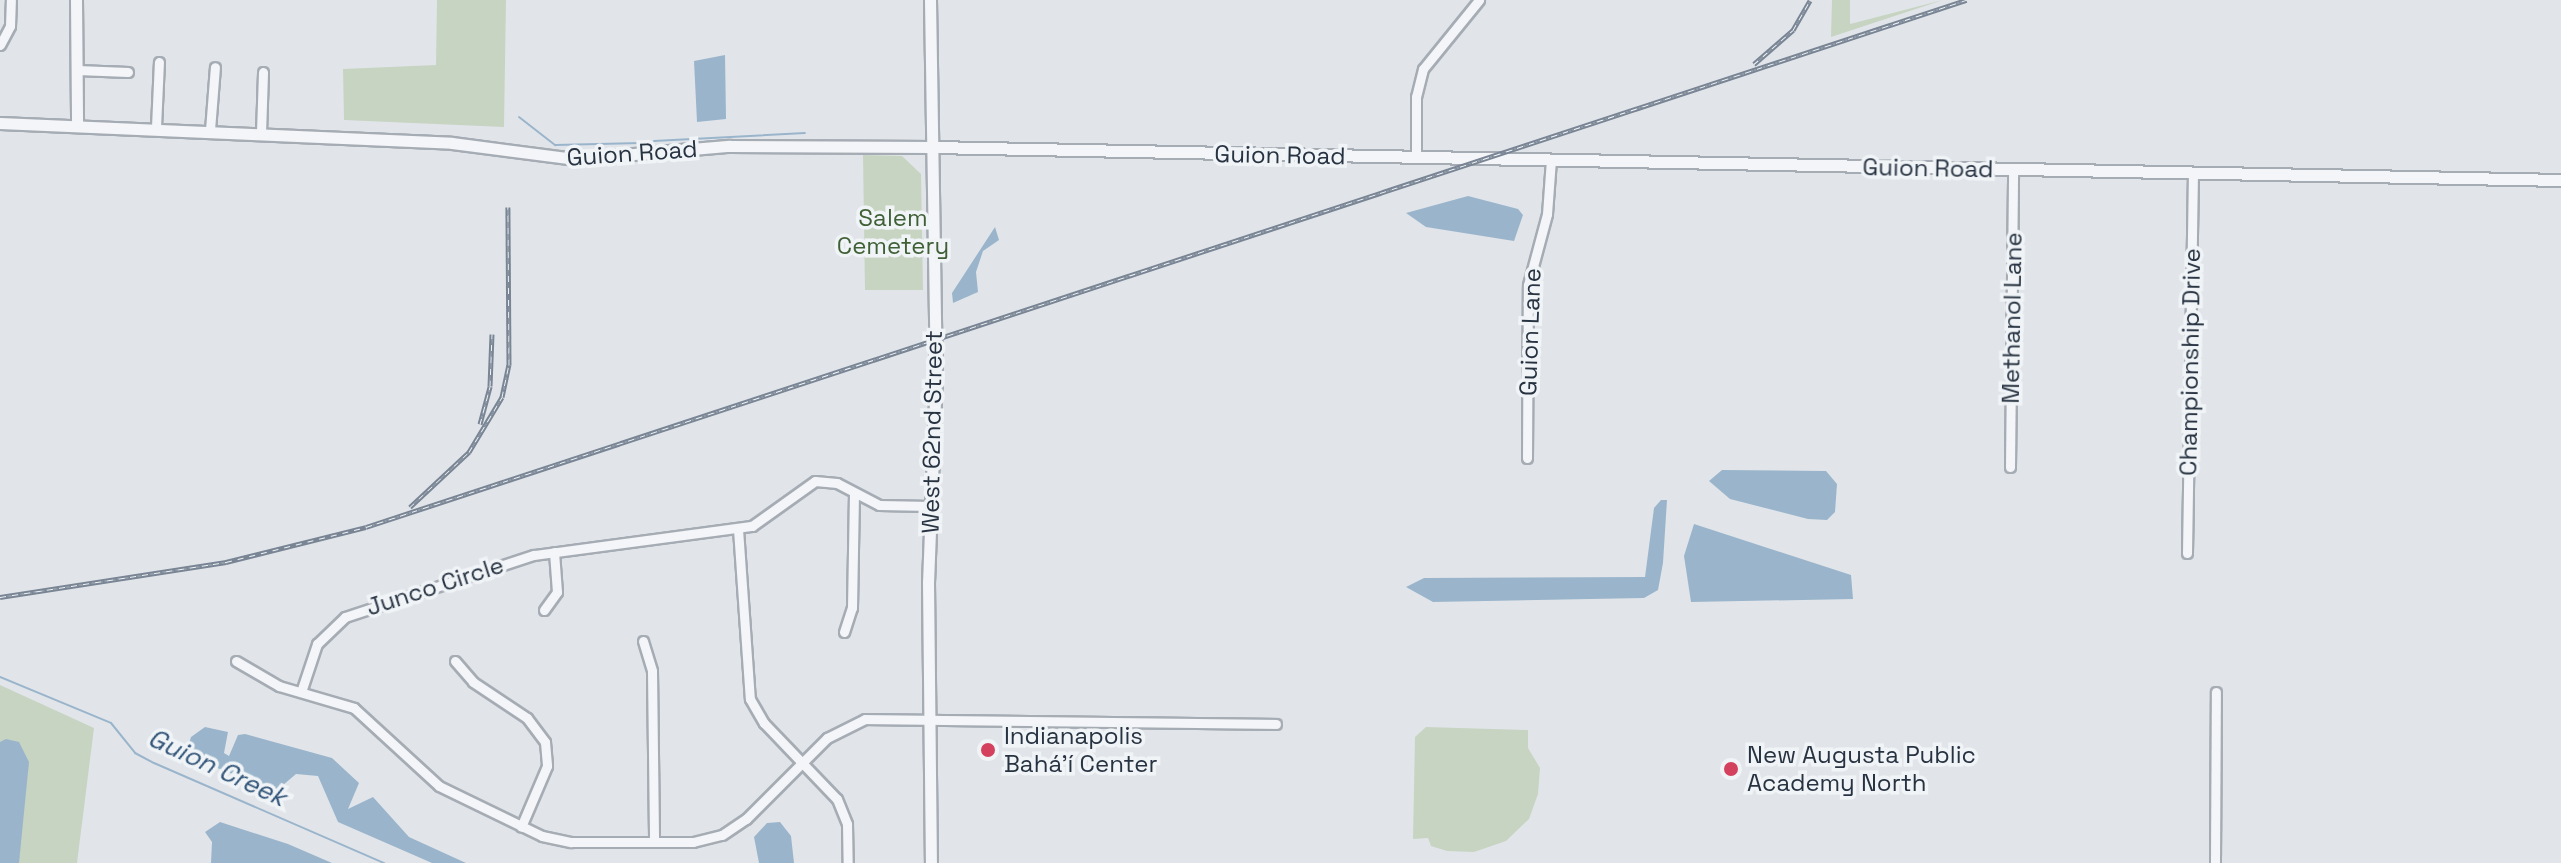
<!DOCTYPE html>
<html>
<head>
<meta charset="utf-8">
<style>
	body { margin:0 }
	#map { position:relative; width:2561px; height:863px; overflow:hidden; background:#e1e5ea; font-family:"Space Grotesk",sans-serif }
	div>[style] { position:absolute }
	.green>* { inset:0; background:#c7d4c2 }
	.water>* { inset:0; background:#9ab5cb }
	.stream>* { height:2px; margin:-1px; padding:0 1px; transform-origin:1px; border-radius:1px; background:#9ab5cb }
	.roads { filter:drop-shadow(2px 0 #a6acb4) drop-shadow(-2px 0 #a6acb4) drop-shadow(0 2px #a6acb4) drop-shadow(0 -2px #a6acb4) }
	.minor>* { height:9px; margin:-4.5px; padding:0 4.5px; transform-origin:4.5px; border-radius:4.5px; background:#f4f5f8 }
	.tertiary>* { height:11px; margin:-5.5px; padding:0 5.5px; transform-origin:5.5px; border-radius:5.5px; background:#f4f5f8 }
	.rail>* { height:5px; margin-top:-2.5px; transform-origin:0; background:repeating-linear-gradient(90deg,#f0f4f7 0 6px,#798594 0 12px); box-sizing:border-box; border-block:2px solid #798594 }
	.dots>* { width:22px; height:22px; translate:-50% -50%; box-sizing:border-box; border:4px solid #f0f4f7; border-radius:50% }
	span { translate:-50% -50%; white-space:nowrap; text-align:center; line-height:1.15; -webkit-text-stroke:7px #f0f4f7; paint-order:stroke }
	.street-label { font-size:24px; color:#283342 }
	.park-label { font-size:24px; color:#3f5f35 }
	.poi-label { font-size:24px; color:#283342 }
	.left { translate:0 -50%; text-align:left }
	.water-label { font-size:26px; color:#315478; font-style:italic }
</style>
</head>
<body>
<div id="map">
	<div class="green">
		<div style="clip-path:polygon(437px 0,506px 0,504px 127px,344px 120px,343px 69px,436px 65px)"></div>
		<div style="clip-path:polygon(1832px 0,1850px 0,1850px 24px,1943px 0,1831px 37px)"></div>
		<div style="clip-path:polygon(863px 155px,902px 156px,921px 174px,923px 290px,865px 290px)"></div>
		<div style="clip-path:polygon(0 685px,94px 728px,77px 863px,0 863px)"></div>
		<div style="clip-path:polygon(1426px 727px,1528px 730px,1528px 748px,1540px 768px,1538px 794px,1529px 819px,1506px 841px,1474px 852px,1447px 851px,1431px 846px,1428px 838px,1413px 839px,1415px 737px)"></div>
	</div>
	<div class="water">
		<div style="clip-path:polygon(725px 55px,726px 119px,697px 122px,694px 61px)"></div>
		<div style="clip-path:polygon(1468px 196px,1518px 209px,1523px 215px,1514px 241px,1426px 227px,1406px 213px)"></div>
		<div style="clip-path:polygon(995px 227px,999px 240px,983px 251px,976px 272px,978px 292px,953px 303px,952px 293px)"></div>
		<div style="clip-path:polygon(1722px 470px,1826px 471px,1837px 484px,1835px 512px,1827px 520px,1808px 519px,1730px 499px,1709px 481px)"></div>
		<div style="clip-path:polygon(1661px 500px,1667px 500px,1663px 563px,1658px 590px,1644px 598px,1433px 602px,1406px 587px,1424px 578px,1645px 577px,1654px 508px)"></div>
		<div style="clip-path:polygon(1694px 524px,1851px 575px,1853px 599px,1691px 602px,1684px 556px)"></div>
		<div style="clip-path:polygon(205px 727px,228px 732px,224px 753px,229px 756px,238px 735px,245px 734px,332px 758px,359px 783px,348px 809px,373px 797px,409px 837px,466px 863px,432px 863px,338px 822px,318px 776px,296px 774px,276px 791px,197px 760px,187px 750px,191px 737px)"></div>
		<div style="clip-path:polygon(6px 739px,19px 742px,29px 762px,19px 863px,0 863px,0 742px)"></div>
		<div style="clip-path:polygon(220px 822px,288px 844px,332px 863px,211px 863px,212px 842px,205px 832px)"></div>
		<div style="clip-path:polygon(780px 822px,791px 836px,794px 863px,759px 863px,754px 837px,767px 823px)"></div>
	</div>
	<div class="stream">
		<div style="left:519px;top:117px;width:46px;rotate:37.9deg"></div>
		<div style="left:555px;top:145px;width:86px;rotate:-1.3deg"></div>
		<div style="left:654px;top:141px;width:151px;rotate:-3deg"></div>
		<div style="left:0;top:677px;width:120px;rotate:22.5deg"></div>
		<div style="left:111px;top:723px;width:38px;rotate:51deg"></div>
		<div style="left:135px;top:753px;width:21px;rotate:28deg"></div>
		<div style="left:154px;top:763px;width:251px;rotate:23.5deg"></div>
	</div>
	<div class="roads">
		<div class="minor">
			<div style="left:0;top:45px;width:21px;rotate:-62deg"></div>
			<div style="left:10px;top:26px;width:26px;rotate:-88deg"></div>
			<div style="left:77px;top:70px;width:51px;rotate:2.2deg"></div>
			<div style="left:156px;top:127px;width:65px;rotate:-87.4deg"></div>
			<div style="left:210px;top:130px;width:63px;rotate:-85.5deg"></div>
			<div style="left:261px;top:133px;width:61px;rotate:-88.1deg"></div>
			<div style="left:1416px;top:158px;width:61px;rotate:-90deg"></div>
			<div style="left:1416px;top:97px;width:29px;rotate:-76deg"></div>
			<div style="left:1423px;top:69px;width:89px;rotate:-50.9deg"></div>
			<div style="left:1527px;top:458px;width:173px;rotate:-89.7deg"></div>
			<div style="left:1528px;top:285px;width:73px;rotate:-75deg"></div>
			<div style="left:1547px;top:214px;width:54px;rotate:-85.8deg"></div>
			<div style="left:2010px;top:467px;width:297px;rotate:-89.4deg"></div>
			<div style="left:738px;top:529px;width:170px;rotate:86deg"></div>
			<div style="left:750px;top:699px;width:28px;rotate:60deg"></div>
			<div style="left:764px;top:723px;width:105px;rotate:46.2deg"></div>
			<div style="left:837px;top:799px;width:27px;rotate:68deg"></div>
			<div style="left:847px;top:824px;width:39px;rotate:89deg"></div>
			<div style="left:2187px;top:553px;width:381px;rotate:-89.1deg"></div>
			<div style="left:544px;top:610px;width:22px;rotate:-54deg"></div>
			<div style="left:557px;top:592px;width:40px;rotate:-94.3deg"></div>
			<div style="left:844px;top:632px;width:25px;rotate:-72deg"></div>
			<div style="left:852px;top:608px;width:115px;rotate:-89deg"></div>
			<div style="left:643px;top:641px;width:31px;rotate:73deg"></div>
			<div style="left:652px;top:671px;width:171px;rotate:89.3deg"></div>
			<div style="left:236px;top:661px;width:50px;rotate:30.2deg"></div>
			<div style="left:279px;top:686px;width:78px;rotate:16.3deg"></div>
			<div style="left:354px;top:708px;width:115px;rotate:42.5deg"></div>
			<div style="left:439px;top:786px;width:114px;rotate:25.9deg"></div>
			<div style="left:542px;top:836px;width:30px;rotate:12deg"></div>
			<div style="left:571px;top:842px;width:122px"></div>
			<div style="left:693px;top:842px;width:30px;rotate:-14deg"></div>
			<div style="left:722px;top:835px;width:29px;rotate:-34deg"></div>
			<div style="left:746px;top:819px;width:115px;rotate:-45deg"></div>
			<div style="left:827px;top:738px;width:42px;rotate:-26.6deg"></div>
			<div style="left:865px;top:719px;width:411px;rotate:0.7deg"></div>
			<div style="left:455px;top:661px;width:28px;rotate:49deg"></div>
			<div style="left:473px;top:682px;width:65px;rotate:33.7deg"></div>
			<div style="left:527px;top:718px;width:30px;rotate:53deg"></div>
			<div style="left:545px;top:742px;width:24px;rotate:85deg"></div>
			<div style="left:547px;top:766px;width:66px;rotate:113.1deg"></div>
			<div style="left:301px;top:692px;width:51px;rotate:-71.6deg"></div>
			<div style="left:317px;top:644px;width:39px;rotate:-44deg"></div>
			<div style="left:345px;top:617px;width:199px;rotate:-18.2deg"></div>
			<div style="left:534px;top:555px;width:220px;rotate:-7.6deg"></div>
			<div style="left:752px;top:526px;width:77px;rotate:-35.5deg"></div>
			<div style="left:815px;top:481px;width:22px;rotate:5deg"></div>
			<div style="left:837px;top:483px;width:47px;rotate:27.6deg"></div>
			<div style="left:879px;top:505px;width:52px;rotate:1.1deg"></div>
			<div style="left:2215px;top:863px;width:171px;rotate:-89.7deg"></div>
		</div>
		<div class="tertiary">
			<div style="left:76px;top:0;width:123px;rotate:89.5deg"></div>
			<div style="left:930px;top:0;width:375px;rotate:89.1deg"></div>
			<div style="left:936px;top:375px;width:207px;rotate:92.2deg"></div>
			<div style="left:928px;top:582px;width:281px;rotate:89.4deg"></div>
			<div style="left:0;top:123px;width:452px;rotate:2.5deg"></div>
			<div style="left:452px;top:143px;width:125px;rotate:7.4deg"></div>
			<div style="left:576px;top:159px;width:154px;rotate:-4.9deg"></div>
			<div style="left:729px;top:146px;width:203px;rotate:0.3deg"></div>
			<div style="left:932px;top:147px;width:1629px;rotate:1.16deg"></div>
		</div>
	</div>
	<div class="rail">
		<div style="left:1754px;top:64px;width:52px;rotate:-41.1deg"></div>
		<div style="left:1793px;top:30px;width:34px;rotate:-60deg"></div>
		<div style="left:480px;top:424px;width:39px;rotate:-75deg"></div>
		<div style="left:490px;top:386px;width:52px;rotate:-87.8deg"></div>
		<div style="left:410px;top:507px;width:81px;rotate:-43deg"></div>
		<div style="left:469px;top:452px;width:64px;rotate:-59deg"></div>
		<div style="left:502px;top:397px;width:33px;rotate:-78deg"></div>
		<div style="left:509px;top:365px;width:158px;rotate:-90.4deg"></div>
		<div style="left:0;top:597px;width:229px;rotate:-8.8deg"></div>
		<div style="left:226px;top:562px;width:144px;rotate:-14deg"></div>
		<div style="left:366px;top:527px;width:1685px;rotate:-18.23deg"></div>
	</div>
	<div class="dots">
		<div style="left:988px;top:750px;background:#d4415f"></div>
		<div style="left:1731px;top:769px;background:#d4415f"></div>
	</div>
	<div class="street-label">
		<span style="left:632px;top:153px;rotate:-4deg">Guion Road</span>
		<span style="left:1280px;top:155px;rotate:1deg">Guion Road</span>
		<span style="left:1928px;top:168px;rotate:1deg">Guion Road</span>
		<span style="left:2012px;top:318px;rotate:-89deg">Methanol Lane</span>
		<span style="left:1530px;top:332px;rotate:-88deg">Guion Lane</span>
		<span style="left:2190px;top:362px;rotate:-89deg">Championship Drive</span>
		<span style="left:932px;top:432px;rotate:-89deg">West 62nd Street</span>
		<span style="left:435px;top:586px;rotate:-18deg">Junco Circle</span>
	</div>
	<div class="park-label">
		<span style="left:893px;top:232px">Salem<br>Cemetery</span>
	</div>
	<div class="poi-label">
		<span class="left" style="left:1004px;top:750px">Indianapolis<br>Bahá'í Center</span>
		<span class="left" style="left:1747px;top:769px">New Augusta Public<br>Academy North</span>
	</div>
	<div class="water-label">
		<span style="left:217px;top:768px;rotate:25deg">Guion Creek</span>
	</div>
</div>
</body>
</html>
